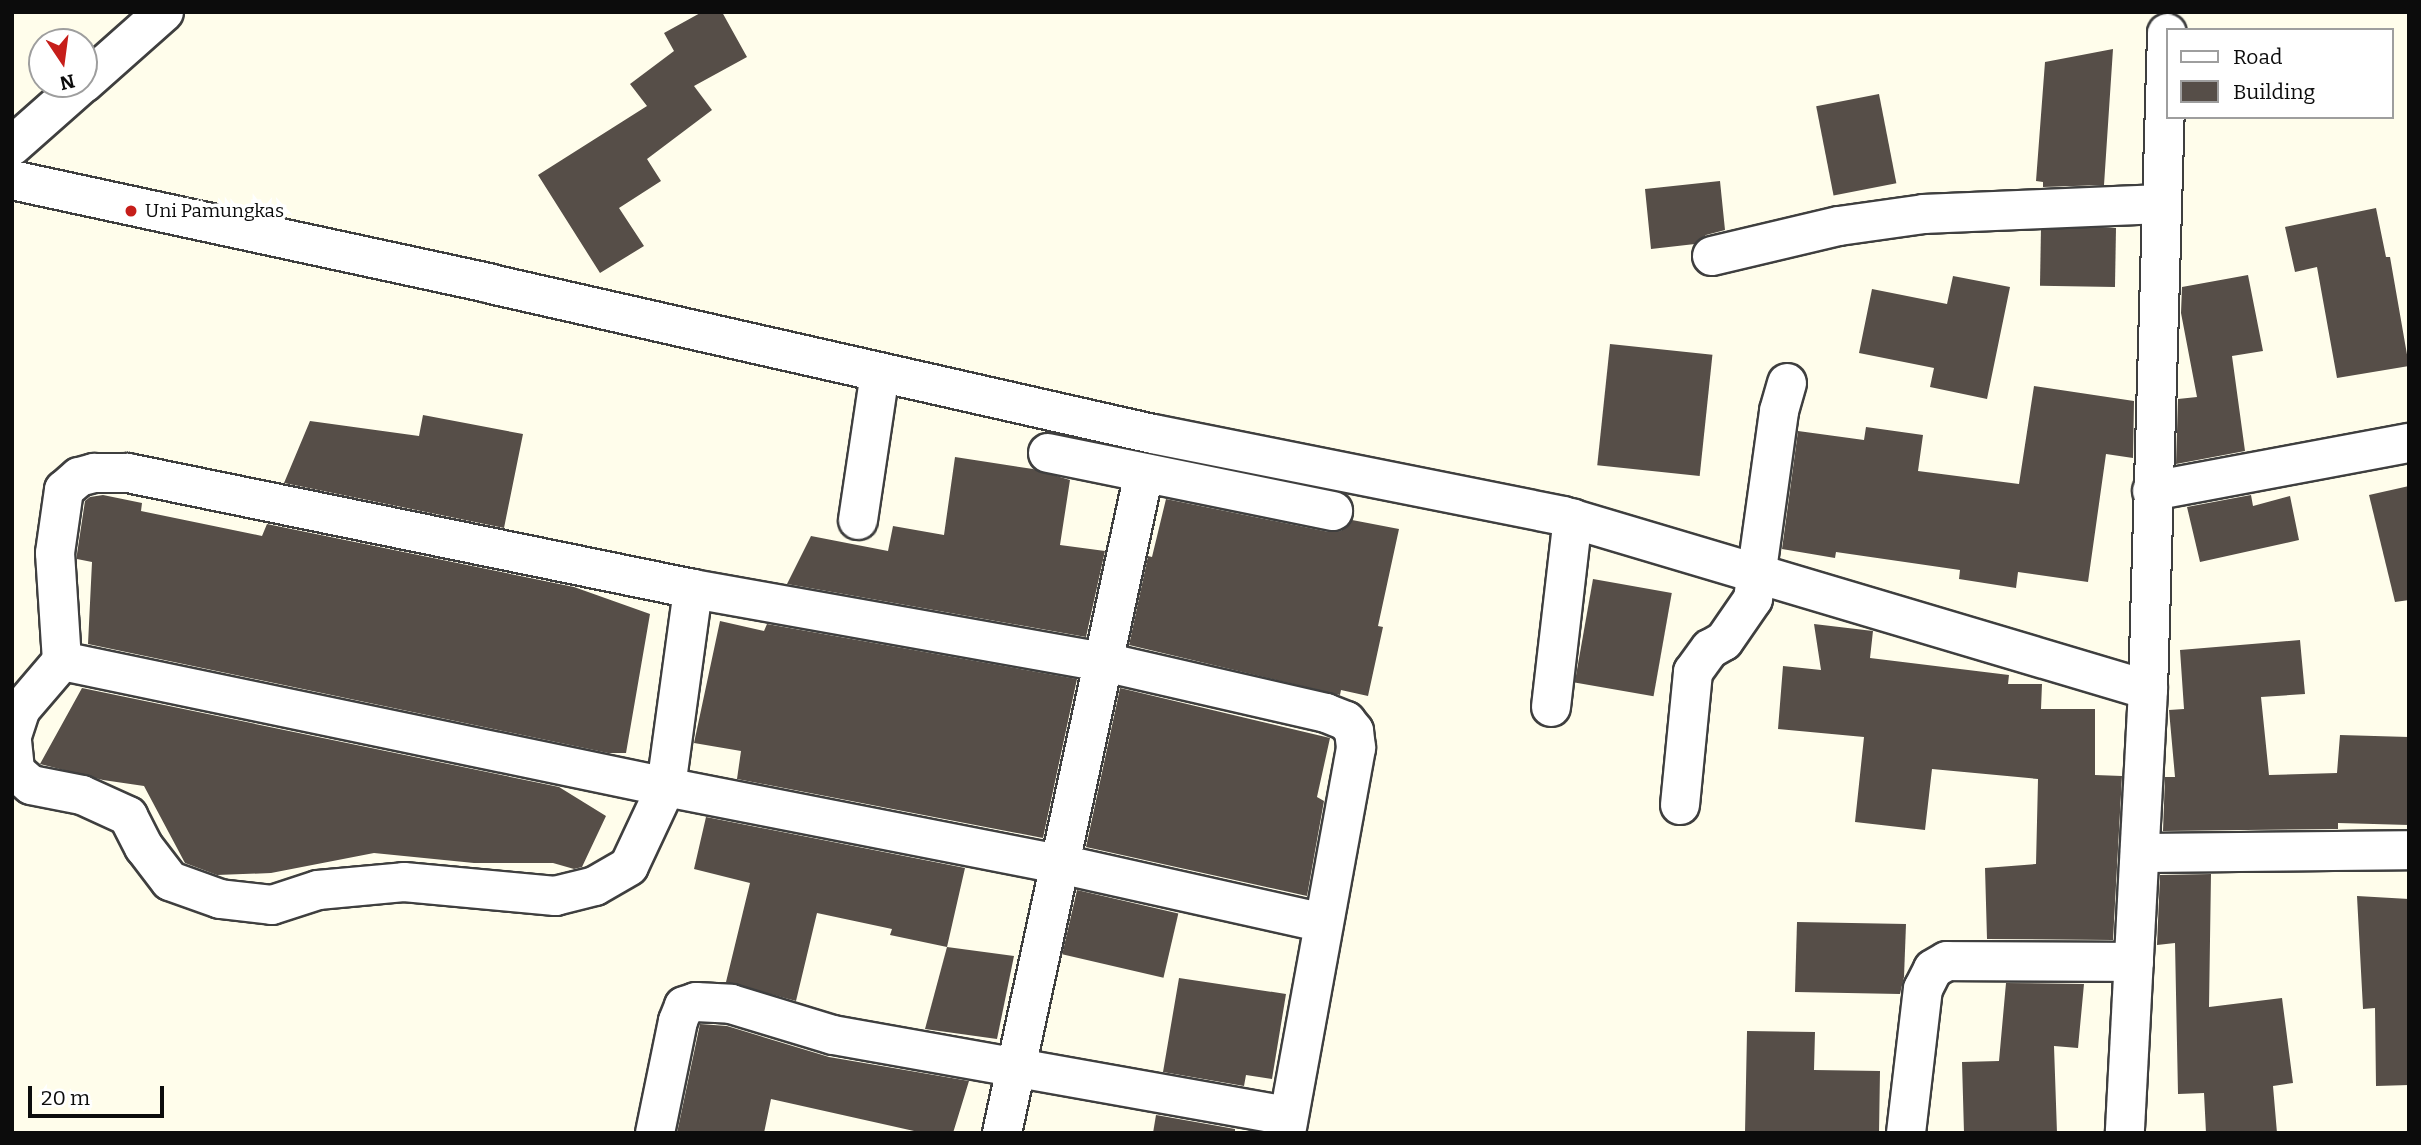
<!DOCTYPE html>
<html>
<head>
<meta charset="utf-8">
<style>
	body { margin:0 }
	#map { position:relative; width:2421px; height:1145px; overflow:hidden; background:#fffdeb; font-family:Bitter,serif }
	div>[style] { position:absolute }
	.building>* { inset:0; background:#564e48; transform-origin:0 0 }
	.roads { filter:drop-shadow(2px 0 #3f3f3f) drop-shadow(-2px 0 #3f3f3f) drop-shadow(0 2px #3f3f3f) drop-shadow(0 -2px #3f3f3f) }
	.minor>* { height:38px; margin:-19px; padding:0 19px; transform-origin:19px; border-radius:19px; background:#fff }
	.dots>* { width:19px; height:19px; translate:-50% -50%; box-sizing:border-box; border:4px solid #fff; border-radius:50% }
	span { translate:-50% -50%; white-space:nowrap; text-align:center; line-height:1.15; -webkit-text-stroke:7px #fff; paint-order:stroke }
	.poi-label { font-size:19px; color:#0c0c0c }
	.left { translate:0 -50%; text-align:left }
	.frame { position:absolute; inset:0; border:14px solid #0c0c0c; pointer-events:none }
	.legend { position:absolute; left:2166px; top:28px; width:228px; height:91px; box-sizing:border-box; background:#fff; border:2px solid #9e9e9e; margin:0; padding:9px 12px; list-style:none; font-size:21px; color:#0c0c0c }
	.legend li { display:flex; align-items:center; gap:14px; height:35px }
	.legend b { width:35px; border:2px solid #9e9e9e }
	.north { position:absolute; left:28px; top:28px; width:70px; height:70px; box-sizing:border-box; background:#fff; border:2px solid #9e9e9e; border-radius:50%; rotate:167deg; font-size:19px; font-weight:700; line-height:28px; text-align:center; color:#0c0c0c }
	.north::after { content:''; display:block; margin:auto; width:24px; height:32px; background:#c61e1a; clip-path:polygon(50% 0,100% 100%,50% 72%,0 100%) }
	.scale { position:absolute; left:28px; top:1086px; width:136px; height:32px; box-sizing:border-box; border:4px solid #0c0c0c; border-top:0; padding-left:9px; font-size:21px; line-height:24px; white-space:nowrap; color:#0c0c0c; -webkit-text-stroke:5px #fff; paint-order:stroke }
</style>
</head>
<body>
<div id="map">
	<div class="building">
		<div style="clip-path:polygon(702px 12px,722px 12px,747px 57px,694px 86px,712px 110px,647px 159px,661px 181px,619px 208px,644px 246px,600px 273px,538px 175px,647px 106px,630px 84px,674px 51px,664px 33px)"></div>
		<div style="clip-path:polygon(2113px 49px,2104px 185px,2043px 187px,2043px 182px,2036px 181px,2045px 62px)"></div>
		<div style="left:1879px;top:94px;width:91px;height:64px;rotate:79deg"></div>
		<div style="clip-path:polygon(1720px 181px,1725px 230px,1706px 235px,1695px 244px,1651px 249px,1645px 189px)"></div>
		<div style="clip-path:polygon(2376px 208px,2386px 257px,2390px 257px,2409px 366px,2337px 378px,2317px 267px,2295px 272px,2285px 227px)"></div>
		<div style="left:2116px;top:228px;width:59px;height:75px;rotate:91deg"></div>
		<div style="clip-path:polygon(2248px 275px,2263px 351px,2232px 356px,2245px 451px,2176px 464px,2178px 399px,2197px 397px,2181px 313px,2182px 287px)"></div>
		<div style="clip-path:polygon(1953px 276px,2010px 287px,1987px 399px,1930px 387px,1934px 368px,1859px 353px,1872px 289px,1947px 304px)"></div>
		<div style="left:1610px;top:344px;width:103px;height:122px;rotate:6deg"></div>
		<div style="clip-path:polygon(2034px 386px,2134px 401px,2133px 458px,2106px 454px,2088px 582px,2018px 572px,2016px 588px,1959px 579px,1960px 570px,1836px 552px,1835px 558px,1782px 549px,1798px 431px,1864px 440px,1866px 427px,1923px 435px,1918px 471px,2019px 484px)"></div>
		<div style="clip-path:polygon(423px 415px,523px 434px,504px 528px,284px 483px,310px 421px,419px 436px)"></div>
		<div style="clip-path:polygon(955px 457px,1033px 469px,1070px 480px,1060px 545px,1105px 551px,1086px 637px,787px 584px,811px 536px,888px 551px,893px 526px,944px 535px)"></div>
		<div style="clip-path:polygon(2409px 486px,2409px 600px,2395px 602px,2369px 495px)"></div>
		<div style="clip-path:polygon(103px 495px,142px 503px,141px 511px,262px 536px,267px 524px,574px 587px,650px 614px,626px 753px,608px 753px,88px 644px,92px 562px,77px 559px,77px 554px,85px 501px,90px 497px)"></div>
		<div style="clip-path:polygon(2251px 495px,2253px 506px,2290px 496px,2299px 540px,2200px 562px,2187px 507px)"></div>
		<div style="clip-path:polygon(1166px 499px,1329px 532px,1341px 531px,1352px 520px,1399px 529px,1378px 626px,1383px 627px,1368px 696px,1341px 690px,1340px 695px,1129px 645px,1148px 556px,1152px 557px)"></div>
		<div style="left:1593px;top:579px;width:80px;height:105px;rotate:10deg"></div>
		<div style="clip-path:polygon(720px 621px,764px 631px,767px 624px,1077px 679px,1043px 838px,737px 779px,741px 751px,694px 743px)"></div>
		<div style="clip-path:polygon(1814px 624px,1873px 631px,1870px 658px,2009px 675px,2008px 684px,2042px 684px,2041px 709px,2095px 709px,2095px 775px,2122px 776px,2113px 940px,1987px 939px,1985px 868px,2036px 864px,2038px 779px,1932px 769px,1925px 830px,1855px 822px,1864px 737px,1778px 729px,1783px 666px,1821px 670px)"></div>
		<div style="clip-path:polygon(2300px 640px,2305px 694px,2261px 697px,2269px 775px,2337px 773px,2340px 735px,2409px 737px,2409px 825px,2338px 823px,2338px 829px,2163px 831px,2165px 777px,2175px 777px,2169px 710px,2184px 709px,2180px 650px)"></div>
		<div style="clip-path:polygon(82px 688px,559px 787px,606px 816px,582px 867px,574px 869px,553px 863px,474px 863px,374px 853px,271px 873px,217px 875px,185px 863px,144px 786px,103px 780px,40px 764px)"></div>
		<div style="clip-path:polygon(1120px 688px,1330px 738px,1317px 797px,1324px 801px,1307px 896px,1086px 847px)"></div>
		<div style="clip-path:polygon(706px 817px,965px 868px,947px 947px,890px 935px,892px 929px,817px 913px,796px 1001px,726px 982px,750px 883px,694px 869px)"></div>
		<div style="clip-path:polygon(2211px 874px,2209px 1007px,2282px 998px,2293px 1083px,2273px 1086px,2277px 1133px,2206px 1133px,2204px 1093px,2178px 1094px,2175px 943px,2157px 945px,2160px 875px)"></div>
		<div style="left:1077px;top:890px;width:104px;height:66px;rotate:13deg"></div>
		<div style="clip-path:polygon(2357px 896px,2409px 899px,2409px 1085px,2376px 1086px,2375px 1008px,2363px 1009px)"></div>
		<div style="clip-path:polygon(1797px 922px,1906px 924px,1904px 977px,1900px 994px,1795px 992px)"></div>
		<div style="clip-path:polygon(947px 947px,1014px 956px,997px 1039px,925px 1029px)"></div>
		<div style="clip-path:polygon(1179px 978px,1286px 994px,1272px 1079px,1246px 1075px,1244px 1086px,1163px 1072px)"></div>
		<div style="clip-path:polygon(2006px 983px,2084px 984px,2078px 1048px,2054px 1046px,2057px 1133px,1964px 1133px,1962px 1062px,1999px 1061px)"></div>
		<div style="clip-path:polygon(700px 1024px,727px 1026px,829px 1057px,969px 1081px,953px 1133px,923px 1133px,771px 1099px,764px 1133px,677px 1133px)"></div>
		<div style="clip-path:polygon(1747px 1031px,1815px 1032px,1814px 1070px,1880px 1071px,1879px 1133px,1745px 1133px)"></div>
		<div style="clip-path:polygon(1156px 1115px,1235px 1129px,1235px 1133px,1153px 1133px)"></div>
	</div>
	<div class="roads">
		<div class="minor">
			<div style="left:84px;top:83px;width:107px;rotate:-41.6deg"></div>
			<div style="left:12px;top:146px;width:94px;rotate:-41.5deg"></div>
			<div style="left:12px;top:180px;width:490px;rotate:12.2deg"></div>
			<div style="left:491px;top:284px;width:679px;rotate:12.77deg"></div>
			<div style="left:1153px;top:434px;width:418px;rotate:11.3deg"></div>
			<div style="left:1563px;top:516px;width:610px;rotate:16.56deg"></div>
			<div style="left:2148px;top:690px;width:444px;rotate:93deg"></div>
			<div style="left:1712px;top:256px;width:130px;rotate:-13.3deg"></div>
			<div style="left:1839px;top:226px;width:86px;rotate:-8deg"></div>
			<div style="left:1924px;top:214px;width:237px;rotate:-2.4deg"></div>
			<div style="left:1048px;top:453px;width:291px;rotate:11.5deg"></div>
			<div style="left:2152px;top:491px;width:261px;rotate:-10.6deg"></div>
			<div style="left:858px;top:520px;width:149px;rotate:-81.5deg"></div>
			<div style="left:62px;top:661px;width:617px;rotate:11.78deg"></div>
			<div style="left:666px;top:787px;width:401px;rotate:11.1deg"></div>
			<div style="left:1060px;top:864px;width:270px;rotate:12.6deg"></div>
			<div style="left:2148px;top:690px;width:657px;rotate:-88.34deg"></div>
			<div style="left:1551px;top:707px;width:190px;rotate:-83.4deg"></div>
			<div style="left:12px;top:736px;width:28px;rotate:-72deg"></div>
			<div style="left:21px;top:709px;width:63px;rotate:-49.5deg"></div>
			<div style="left:62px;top:661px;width:108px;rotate:-93.7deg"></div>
			<div style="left:55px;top:553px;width:64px;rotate:-81.9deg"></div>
			<div style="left:64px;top:490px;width:20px;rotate:-41deg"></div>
			<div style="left:79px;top:477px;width:16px;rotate:-15deg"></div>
			<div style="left:94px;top:473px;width:34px"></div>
			<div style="left:128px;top:473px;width:577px;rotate:11.6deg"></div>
			<div style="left:693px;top:589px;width:417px;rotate:10.1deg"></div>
			<div style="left:1104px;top:662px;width:228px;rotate:12.9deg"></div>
			<div style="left:1326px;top:713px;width:22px;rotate:22deg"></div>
			<div style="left:1346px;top:721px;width:13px;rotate:51deg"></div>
			<div style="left:1354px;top:731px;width:17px;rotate:83deg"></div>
			<div style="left:1356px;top:748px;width:391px;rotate:100.3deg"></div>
			<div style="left:12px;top:741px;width:30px;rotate:84deg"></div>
			<div style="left:15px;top:771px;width:21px;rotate:41deg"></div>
			<div style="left:31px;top:785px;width:52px;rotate:11.1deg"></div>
			<div style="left:82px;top:795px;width:51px;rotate:24.5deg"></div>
			<div style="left:128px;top:816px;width:35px;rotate:63deg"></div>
			<div style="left:144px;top:847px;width:43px;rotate:52.6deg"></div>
			<div style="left:170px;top:881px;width:53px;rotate:19.8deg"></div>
			<div style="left:220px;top:899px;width:52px;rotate:6.6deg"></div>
			<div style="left:272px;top:905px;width:48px;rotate:-18.1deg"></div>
			<div style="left:318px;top:890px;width:86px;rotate:-5.3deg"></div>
			<div style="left:404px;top:882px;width:152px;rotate:5.3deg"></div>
			<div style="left:555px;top:896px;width:41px;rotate:-14deg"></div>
			<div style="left:595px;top:886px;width:39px;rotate:-30deg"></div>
			<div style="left:629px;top:866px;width:87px;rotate:-64.9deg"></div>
			<div style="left:666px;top:787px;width:200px;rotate:-82.2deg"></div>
			<div style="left:1680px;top:805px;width:134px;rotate:-84.4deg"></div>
			<div style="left:1693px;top:672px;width:29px;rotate:-54deg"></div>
			<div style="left:1710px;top:649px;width:16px;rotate:-30deg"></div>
			<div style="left:1724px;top:641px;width:51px;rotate:-55.4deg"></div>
			<div style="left:1753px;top:599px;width:190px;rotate:-82.1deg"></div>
			<div style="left:1779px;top:411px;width:29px;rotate:-74deg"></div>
			<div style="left:2140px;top:853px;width:269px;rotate:-0.6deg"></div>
			<div style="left:655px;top:1133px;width:114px;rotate:-78.4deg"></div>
			<div style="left:678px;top:1021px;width:16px;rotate:-68deg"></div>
			<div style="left:684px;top:1006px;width:13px;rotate:-18deg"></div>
			<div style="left:696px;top:1002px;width:35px;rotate:3deg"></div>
			<div style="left:731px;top:1004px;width:107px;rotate:16.9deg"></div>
			<div style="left:833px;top:1035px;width:462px;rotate:10.1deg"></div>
			<div style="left:1002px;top:1133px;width:675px;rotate:-77.86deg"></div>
			<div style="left:1906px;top:1133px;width:145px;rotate:-83.3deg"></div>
			<div style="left:1923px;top:989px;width:22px;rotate:-63deg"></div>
			<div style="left:1933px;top:969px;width:16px;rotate:-30deg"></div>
			<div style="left:1947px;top:961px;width:187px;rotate:0.3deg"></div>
		</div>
	</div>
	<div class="dots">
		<div style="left:131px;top:211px;background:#c61e1a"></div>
	</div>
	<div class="poi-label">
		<span class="left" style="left:145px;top:211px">Uni Pamungkas</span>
	</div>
	<div class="frame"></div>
	<ul class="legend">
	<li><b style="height:9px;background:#fff"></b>Road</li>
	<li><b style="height:19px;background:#564e48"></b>Building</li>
	</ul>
	<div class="north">N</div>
	<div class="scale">20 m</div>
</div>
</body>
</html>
